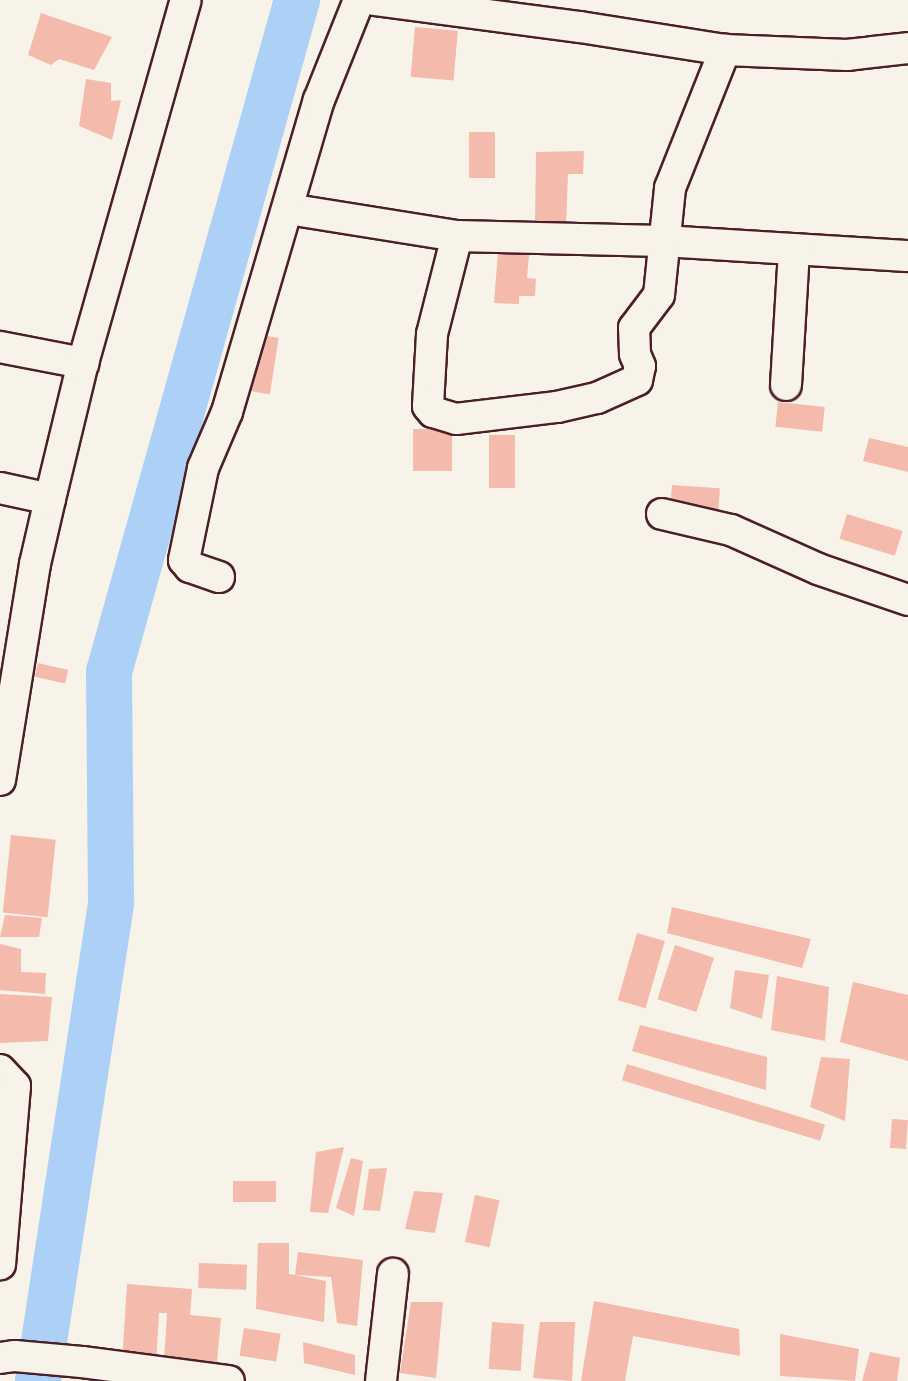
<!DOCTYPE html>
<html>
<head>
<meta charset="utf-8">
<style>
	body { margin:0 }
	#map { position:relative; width:908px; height:1381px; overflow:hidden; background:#f7f3e8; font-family:"Patrick Hand",sans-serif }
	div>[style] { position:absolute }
	.river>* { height:46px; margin:-23px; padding:0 23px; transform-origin:23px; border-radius:23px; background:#add1f6 }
	.building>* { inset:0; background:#f4baac; transform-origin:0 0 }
	.roads { filter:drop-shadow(2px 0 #4a1f2b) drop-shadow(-2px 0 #4a1f2b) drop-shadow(0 2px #4a1f2b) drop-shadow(0 -2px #4a1f2b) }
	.minor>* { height:30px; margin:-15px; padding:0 15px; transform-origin:15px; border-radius:15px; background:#f7f3e8 }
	span { translate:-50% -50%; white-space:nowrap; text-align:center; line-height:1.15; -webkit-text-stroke:6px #f7f3e8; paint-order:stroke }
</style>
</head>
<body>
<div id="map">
	<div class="river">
		<div style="left:38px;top:1381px;width:485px;rotate:-81.3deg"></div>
		<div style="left:111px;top:902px;width:230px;rotate:-90.5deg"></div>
		<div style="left:109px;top:672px;width:698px;rotate:-74.37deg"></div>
	</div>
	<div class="building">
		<div style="clip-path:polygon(41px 13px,112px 37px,94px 70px,59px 59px,51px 65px,28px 55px)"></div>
		<div style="left:415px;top:27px;width:43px;height:50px;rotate:5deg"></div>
		<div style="clip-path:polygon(86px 79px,111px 83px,111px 101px,121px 100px,112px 140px,79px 126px)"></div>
		<div style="left:469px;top:132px;width:26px;height:46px"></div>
		<div style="clip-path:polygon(584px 151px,583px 174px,568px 174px,566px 225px,535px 224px,536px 152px)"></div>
		<div style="clip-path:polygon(498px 252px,529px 255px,527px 278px,536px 279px,535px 296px,519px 296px,519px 304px,494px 303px)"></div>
		<div style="left:254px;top:334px;width:25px;height:57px;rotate:9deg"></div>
		<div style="left:778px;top:402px;width:47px;height:25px;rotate:6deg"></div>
		<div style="left:413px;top:429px;width:39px;height:42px"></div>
		<div style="left:489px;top:435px;width:26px;height:53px"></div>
		<div style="clip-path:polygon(869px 438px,908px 447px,908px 472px,863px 461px)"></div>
		<div style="left:672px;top:485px;width:48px;height:21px;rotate:4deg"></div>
		<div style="left:847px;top:514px;width:58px;height:26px;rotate:17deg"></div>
		<div style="left:38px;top:663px;width:31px;height:14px;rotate:13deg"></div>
		<div style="left:11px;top:835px;width:45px;height:78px;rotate:6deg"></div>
		<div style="clip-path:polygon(672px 907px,811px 939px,802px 968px,667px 933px)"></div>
		<div style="clip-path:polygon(5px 915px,42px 918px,39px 937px,0 937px)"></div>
		<div style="left:637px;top:933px;width:29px;height:70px;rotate:16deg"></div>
		<div style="clip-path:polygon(0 944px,21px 949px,21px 972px,46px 973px,45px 994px,0 990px)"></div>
		<div style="left:675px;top:945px;width:41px;height:57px;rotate:18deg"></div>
		<div style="clip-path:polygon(735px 970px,769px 975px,762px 1019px,730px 1008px)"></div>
		<div style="clip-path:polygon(777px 976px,829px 987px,825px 1041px,771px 1030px)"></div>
		<div style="clip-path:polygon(853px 982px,908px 995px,908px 1061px,840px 1042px)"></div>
		<div style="clip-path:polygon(0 994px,52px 997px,48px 1041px,0 1043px)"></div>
		<div style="clip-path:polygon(640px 1025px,767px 1057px,766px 1090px,632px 1051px)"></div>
		<div style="clip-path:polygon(821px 1057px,850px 1059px,845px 1121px,810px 1107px)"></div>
		<div style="left:627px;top:1064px;width:207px;height:17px;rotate:17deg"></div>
		<div style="left:892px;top:1119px;width:16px;height:29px;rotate:4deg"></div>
		<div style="clip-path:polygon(344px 1147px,328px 1213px,310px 1212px,316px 1152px)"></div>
		<div style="clip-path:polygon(351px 1158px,363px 1161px,354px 1216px,336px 1208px)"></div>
		<div style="clip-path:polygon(387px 1168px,380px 1211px,363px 1210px,369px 1169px)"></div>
		<div style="left:233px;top:1181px;width:43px;height:21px"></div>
		<div style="clip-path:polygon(414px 1191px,443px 1193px,435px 1233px,405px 1229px)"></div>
		<div style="left:475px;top:1195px;width:25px;height:48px;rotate:12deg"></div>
		<div style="clip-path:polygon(258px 1243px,289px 1243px,289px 1274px,295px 1275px,298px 1252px,363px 1260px,357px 1326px,337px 1323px,331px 1277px,295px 1275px,326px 1281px,324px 1322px,256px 1309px)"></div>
		<div style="left:199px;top:1263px;width:48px;height:25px;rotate:2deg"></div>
		<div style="clip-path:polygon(127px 1284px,192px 1289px,190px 1315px,221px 1318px,217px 1362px,164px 1360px,167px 1313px,159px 1313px,156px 1364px,122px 1362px)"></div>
		<div style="clip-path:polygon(594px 1301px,739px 1329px,740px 1356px,633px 1336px,625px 1381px,581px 1381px)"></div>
		<div style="clip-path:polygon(411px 1302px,443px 1302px,436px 1378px,400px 1373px)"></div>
		<div style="left:492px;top:1322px;width:32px;height:47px;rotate:4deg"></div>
		<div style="clip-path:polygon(540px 1322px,575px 1322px,572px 1381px,533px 1378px)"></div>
		<div style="left:244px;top:1328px;width:37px;height:28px;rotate:9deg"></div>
		<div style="clip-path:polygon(780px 1334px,859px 1349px,855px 1381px,780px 1376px)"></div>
		<div style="clip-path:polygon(303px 1342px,355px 1355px,355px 1375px,304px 1363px)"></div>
		<div style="clip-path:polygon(870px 1352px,900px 1358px,897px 1381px,862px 1381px)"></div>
	</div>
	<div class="roads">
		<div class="minor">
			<div style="left:374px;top:0;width:208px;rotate:7.5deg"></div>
			<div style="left:580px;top:27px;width:147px;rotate:9deg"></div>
			<div style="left:725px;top:50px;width:122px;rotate:2.3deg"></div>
			<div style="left:847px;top:55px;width:61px;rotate:-6.5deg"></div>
			<div style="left:288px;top:209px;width:171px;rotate:9.1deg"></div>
			<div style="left:457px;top:236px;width:205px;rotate:1.4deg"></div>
			<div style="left:662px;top:241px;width:246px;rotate:3.5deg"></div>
			<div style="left:457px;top:236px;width:101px;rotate:104.3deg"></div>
			<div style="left:432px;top:334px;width:72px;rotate:93.2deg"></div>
			<div style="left:428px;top:406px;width:8px;rotate:50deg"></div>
			<div style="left:433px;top:412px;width:24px;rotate:17deg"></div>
			<div style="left:456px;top:419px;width:102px;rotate:-6.8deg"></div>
			<div style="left:557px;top:407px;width:41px;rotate:-12.7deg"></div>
			<div style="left:597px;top:398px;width:44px;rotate:-24.2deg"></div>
			<div style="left:637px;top:380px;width:14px;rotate:-78deg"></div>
			<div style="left:640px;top:366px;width:13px;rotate:-113deg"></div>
			<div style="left:635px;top:354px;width:26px;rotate:-92deg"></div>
			<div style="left:634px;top:328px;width:41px;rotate:-52.9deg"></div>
			<div style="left:659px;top:295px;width:108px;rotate:-84.1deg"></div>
			<div style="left:670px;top:188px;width:149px;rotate:-68.3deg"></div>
			<div style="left:0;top:347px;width:85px;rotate:10.9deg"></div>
			<div style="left:786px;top:385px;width:136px;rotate:-86.6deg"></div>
			<div style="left:0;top:488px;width:51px;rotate:12.4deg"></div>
			<div style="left:662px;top:514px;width:71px;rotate:13.1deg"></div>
			<div style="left:731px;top:530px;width:95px;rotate:24.1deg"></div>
			<div style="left:818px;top:569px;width:95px;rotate:19deg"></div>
			<div style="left:219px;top:577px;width:31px;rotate:-161deg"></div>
			<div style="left:190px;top:567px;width:9px;rotate:-131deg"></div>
			<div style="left:184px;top:560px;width:94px;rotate:-78.3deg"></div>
			<div style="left:203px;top:468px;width:61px;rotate:-66.8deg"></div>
			<div style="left:227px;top:412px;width:325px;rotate:-73.6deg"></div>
			<div style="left:319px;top:100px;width:108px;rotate:-68.2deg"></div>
			<div style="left:0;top:780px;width:219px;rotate:-80.8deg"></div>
			<div style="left:35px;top:564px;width:67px;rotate:-77deg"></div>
			<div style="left:50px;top:499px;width:140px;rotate:-76.4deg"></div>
			<div style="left:83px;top:363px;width:377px;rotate:-74.2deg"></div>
			<div style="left:0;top:1070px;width:22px;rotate:47deg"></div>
			<div style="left:15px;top:1086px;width:179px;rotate:94.8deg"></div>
			<div style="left:0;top:1358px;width:15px;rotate:-8deg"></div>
			<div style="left:15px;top:1356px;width:67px;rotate:5.1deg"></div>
			<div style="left:82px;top:1362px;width:148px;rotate:7.4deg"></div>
			<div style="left:381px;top:1381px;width:108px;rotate:-83.6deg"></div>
		</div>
	</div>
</div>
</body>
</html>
